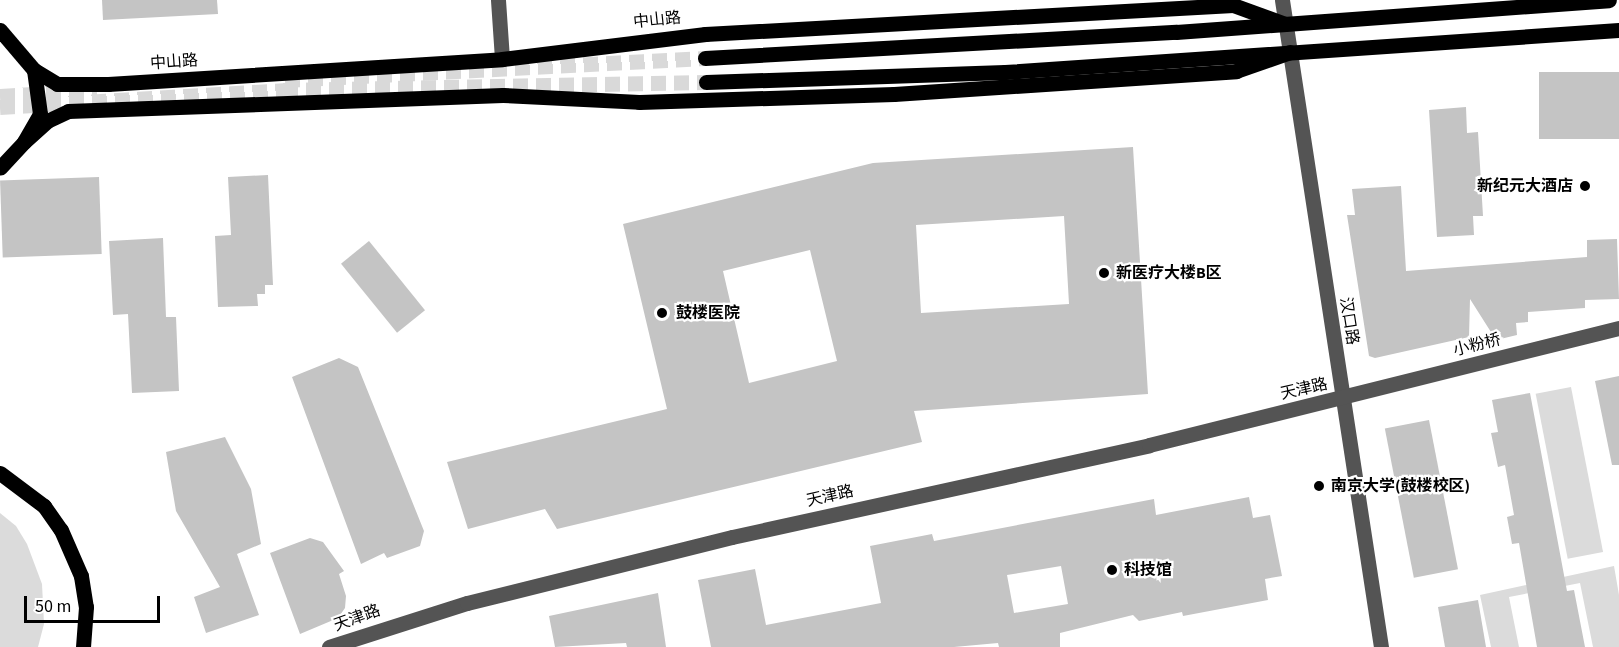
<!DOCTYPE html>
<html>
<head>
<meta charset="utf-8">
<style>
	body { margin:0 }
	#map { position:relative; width:1619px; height:647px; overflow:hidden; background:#fff; font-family:"Source Sans 3","Noto Sans SC",sans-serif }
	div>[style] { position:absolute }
	.green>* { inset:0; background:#dbdbdb; transform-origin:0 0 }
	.building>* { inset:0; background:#c4c4c4; transform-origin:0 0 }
	.major-tunnel>* { height:15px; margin-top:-7.5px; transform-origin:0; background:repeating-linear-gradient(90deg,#d9d9d9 0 15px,transparent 0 23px) }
	.minor>* { height:15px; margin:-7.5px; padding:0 7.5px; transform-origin:7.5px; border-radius:7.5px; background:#545454 }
	.major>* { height:15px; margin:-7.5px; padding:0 7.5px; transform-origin:7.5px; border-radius:7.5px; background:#000 }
	.dots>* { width:16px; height:16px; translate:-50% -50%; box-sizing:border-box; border:3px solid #fff; border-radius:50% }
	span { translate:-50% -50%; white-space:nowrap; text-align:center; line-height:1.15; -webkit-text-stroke:4.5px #fff; paint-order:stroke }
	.street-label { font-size:16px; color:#000 }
	.poi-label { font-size:16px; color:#000; font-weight:700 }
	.right { translate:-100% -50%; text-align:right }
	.left { translate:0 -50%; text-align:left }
	.scale { position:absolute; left:24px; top:596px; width:136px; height:27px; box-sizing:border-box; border:3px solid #000; border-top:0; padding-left:8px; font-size:18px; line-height:21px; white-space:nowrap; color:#000; -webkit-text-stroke:4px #fff; paint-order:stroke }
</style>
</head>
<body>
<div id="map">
	<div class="green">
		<div style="left:1571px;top:387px;width:168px;height:36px;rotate:79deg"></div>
		<div style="clip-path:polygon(0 513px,16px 526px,27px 544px,42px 584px,44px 624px,38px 647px,0 647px)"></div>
		<div style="clip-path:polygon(1614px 566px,1619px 595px,1619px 647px,1593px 647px,1580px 583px,1509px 597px,1519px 647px,1491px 647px,1480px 595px)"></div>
	</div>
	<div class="building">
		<div style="clip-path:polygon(102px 0,217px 0,218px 14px,103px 20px)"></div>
		<div style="left:1619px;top:72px;width:67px;height:80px;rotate:90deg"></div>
		<div style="clip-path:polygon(1466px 107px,1467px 133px,1478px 132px,1483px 216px,1473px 216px,1474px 235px,1437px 237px,1429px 110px)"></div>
		<div style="clip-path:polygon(evenodd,1133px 147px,1148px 394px,914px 411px,922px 442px,557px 529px,545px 509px,468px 529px,447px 462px,667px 409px,623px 224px,873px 163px,1133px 147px,1064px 216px,1069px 304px,921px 313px,916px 225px,1064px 216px,1133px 147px,810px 250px,837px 361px,749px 383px,723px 271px,810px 250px)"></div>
		<div style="clip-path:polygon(268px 175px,273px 285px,265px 285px,265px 294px,257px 294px,258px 306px,218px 307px,215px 236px,231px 235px,228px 177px)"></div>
		<div style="left:99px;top:177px;width:77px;height:99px;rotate:88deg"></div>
		<div style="clip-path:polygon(1401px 186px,1406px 271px,1587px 257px,1587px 240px,1617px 239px,1619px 299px,1585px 300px,1585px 308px,1528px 312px,1528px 322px,1516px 323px,1517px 335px,1496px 340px,1470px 299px,1469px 337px,1375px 358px,1369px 356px,1347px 215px,1355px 215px,1352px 189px)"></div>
		<div style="clip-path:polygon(163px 238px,166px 317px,176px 317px,179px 391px,132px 393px,128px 314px,113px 315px,109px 241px)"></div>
		<div style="left:369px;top:241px;width:89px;height:36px;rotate:51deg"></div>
		<div style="clip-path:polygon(339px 358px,358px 367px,424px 531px,420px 546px,387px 558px,384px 553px,361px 564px,292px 377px)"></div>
		<div style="clip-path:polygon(1619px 376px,1619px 465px,1612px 465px,1595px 381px)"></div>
		<div style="clip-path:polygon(1530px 393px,1567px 591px,1574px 590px,1585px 647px,1537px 647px,1519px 543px,1512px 544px,1507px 517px,1514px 515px,1505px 465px,1498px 467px,1491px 433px,1498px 432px,1492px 400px)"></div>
		<div style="left:1429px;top:420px;width:152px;height:45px;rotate:79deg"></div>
		<div style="clip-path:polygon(225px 437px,251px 489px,261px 544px,237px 554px,259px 615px,206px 633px,194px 597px,220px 587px,176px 511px,166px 452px)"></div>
		<div style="clip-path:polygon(evenodd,1249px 497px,1253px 518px,1270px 515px,1282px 576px,1265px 579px,1268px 600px,1183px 616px,1182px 612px,1139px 621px,1133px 615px,1060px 633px,1060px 647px,999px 647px,998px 643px,954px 647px,711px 647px,698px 580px,755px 569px,766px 625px,881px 603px,870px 546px,932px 534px,934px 541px,1154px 499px,1156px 515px,1249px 497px,1061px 566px,1068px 604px,1014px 613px,1007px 575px,1061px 566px)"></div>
		<div style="clip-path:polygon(310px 538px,323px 542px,344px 571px,339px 574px,346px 596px,345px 608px,338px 618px,300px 634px,270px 553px)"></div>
		<div style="clip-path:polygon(658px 593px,666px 647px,627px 647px,626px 643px,555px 647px,549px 616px)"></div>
		<div style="clip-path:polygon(1478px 600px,1486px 647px,1445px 647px,1438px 607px)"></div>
	</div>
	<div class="major-tunnel">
		<div style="left:285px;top:80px;width:421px;rotate:-3deg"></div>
		<div style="left:0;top:96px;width:97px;rotate:-3.5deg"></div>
		<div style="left:0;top:107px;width:284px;rotate:-3.4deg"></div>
		<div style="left:283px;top:90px;width:423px;rotate:-1.1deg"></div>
	</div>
	<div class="minor">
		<div style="left:498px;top:0;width:59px;rotate:86.1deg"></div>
		<div style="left:1282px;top:0;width:655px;rotate:81.3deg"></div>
		<div style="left:329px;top:647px;width:145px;rotate:-17.7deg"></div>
		<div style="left:467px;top:603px;width:273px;rotate:-14deg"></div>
		<div style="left:732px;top:537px;width:427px;rotate:-12.4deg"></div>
		<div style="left:1149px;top:445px;width:484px;rotate:-14deg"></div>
	</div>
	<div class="major">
		<div style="left:0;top:30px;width:52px;rotate:49.6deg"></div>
		<div style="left:34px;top:70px;width:44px;rotate:82.2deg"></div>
		<div style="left:40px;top:114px;width:32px;rotate:120deg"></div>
		<div style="left:24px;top:142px;width:35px;rotate:133deg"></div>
		<div style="left:705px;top:58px;width:472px;rotate:-3.2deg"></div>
		<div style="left:1176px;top:32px;width:434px;rotate:-4.2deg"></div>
		<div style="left:34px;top:70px;width:27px;rotate:31deg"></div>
		<div style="left:57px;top:84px;width:51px"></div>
		<div style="left:108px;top:84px;width:395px;rotate:-3.6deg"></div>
		<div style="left:502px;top:59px;width:205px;rotate:-7deg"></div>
		<div style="left:705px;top:34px;width:529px;rotate:-3.14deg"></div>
		<div style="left:1233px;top:5px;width:55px;rotate:20.1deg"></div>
		<div style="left:706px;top:82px;width:299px;rotate:-1.9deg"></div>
		<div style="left:1005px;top:72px;width:615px;rotate:-3.91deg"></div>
		<div style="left:24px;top:142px;width:31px;rotate:-42deg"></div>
		<div style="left:47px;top:121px;width:23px;rotate:-25deg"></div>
		<div style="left:68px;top:111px;width:435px;rotate:-2.1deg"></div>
		<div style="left:503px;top:95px;width:136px;rotate:2.9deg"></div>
		<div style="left:639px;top:102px;width:255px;rotate:-1.8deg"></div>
		<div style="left:894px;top:94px;width:343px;rotate:-3.8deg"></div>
		<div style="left:1236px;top:71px;width:57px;rotate:-19.4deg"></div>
		<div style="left:0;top:473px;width:55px;rotate:36.9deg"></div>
		<div style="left:44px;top:506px;width:29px;rotate:55deg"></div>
		<div style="left:61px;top:530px;width:50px;rotate:66.5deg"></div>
		<div style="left:81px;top:576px;width:31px;rotate:81deg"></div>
		<div style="left:86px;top:607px;width:40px;rotate:94.3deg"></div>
	</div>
	<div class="dots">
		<div style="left:1585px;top:186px;background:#000"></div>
		<div style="left:1104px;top:273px;background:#000"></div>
		<div style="left:662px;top:313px;background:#000"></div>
		<div style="left:1319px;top:486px;background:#000"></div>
		<div style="left:1112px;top:570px;background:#000"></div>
	</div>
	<div class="street-label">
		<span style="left:657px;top:20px;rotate:-6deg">中山路</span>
		<span style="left:174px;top:62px;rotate:-4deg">中山路</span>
		<span style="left:1349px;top:321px;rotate:81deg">汉口路</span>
		<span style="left:1477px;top:345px;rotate:-14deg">小粉桥</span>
		<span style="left:1304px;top:389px;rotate:-13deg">天津路</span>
		<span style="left:830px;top:496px;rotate:-13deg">天津路</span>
		<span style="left:357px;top:618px;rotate:-20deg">天津路</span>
	</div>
	<div class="poi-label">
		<span class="right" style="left:1573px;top:186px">新纪元大酒店</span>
		<span class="left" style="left:1116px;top:273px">新医疗大楼B区</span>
		<span class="left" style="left:676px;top:313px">鼓楼医院</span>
		<span class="left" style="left:1331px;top:486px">南京大学(鼓楼校区)</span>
		<span class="left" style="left:1124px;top:570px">科技馆</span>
	</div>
	<div class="scale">50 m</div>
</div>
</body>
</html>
